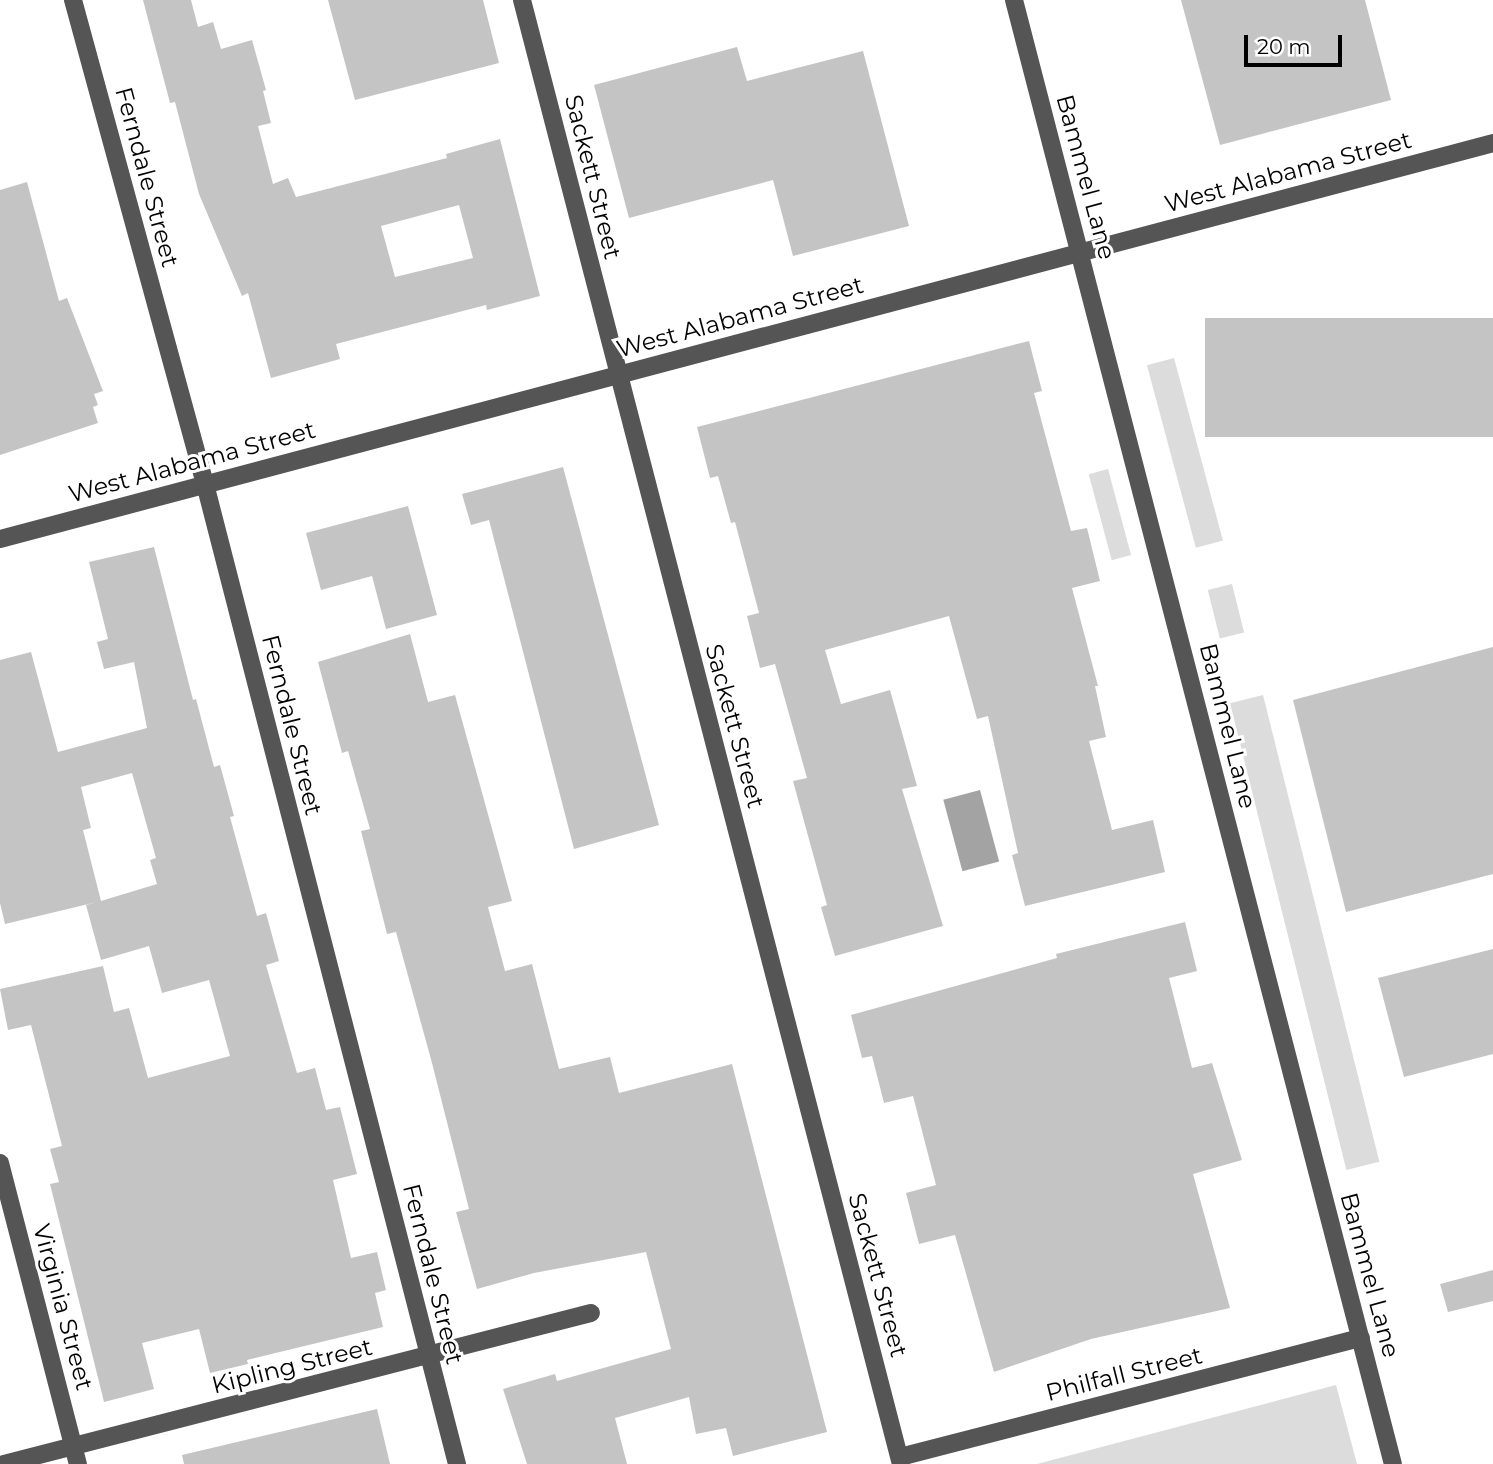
<!DOCTYPE html>
<html>
<head>
<meta charset="utf-8">
<style>
	body { margin:0 }
	#map { position:relative; width:1493px; height:1464px; overflow:hidden; background:#fff; font-family:Montserrat,sans-serif }
	div>[style] { position:absolute }
	.green>* { inset:0; background:#dcdcdc; transform-origin:0 0 }
	.water>* { inset:0; background:#a3a3a3; transform-origin:0 0 }
	.building>* { inset:0; background:#c4c4c4; transform-origin:0 0 }
	.minor>* { height:18px; margin:-9px; padding:0 9px; transform-origin:9px; border-radius:9px; background:#555 }
	span { translate:-50% -50%; white-space:nowrap; text-align:center; line-height:1.15; -webkit-text-stroke:6px #fff; paint-order:stroke }
	.street-label { font-size:24px; color:#000 }
	.scale { position:absolute; left:1244px; top:35px; width:98px; height:32px; box-sizing:border-box; border:4px solid #000; border-top:0; padding-left:9px; font-size:21px; line-height:24px; white-space:nowrap; color:#000; -webkit-text-stroke:5px #fff; paint-order:stroke }
</style>
</head>
<body>
<div id="map">
	<div class="green">
		<div style="left:1174px;top:358px;width:189px;height:28px;rotate:75deg"></div>
		<div style="left:1108px;top:469px;width:89px;height:20px;rotate:75deg"></div>
		<div style="left:1232px;top:584px;width:50px;height:25px;rotate:76deg"></div>
		<div style="left:1263px;top:695px;width:481px;height:34px;rotate:76deg"></div>
		<div style="clip-path:polygon(1336px 1385px,1357px 1464px,1037px 1464px)"></div>
	</div>
	<div class="water">
		<div style="left:980px;top:790px;width:74px;height:38px;rotate:75deg"></div>
	</div>
	<div class="building">
		<div style="clip-path:polygon(evenodd,143px 0,191px 0,198px 27px,213px 22px,221px 49px,252px 40px,266px 90px,263px 91px,271px 123px,258px 126px,273px 184px,288px 178px,296px 197px,447px 158px,446px 154px,500px 139px,540px 296px,487px 310px,486px 305px,336px 344px,340px 359px,271px 378px,248px 293px,242px 296px,199px 194px,175px 102px,170px 103px,143px 0,459px 205px,473px 258px,395px 277px,381px 226px,459px 205px)"></div>
		<div style="clip-path:polygon(328px 0,483px 0,499px 63px,355px 100px)"></div>
		<div style="clip-path:polygon(1181px 0,1365px 0,1391px 100px,1220px 145px)"></div>
		<div style="clip-path:polygon(737px 47px,747px 81px,863px 51px,909px 226px,793px 256px,773px 180px,629px 218px,594px 85px)"></div>
		<div style="clip-path:polygon(27px 182px,59px 301px,67px 298px,103px 391px,94px 394px,98px 405px,93px 407px,98px 423px,0 455px,0 190px)"></div>
		<div style="left:1493px;top:318px;width:119px;height:288px;rotate:90deg"></div>
		<div style="clip-path:polygon(1029px 341px,1042px 391px,1034px 393px,1071px 531px,1087px 528px,1100px 581px,1072px 588px,1098px 686px,1095px 686px,1106px 737px,1089px 741px,1112px 830px,1153px 820px,1165px 872px,1025px 906px,1012px 855px,1018px 853px,988px 716px,977px 719px,949px 616px,825px 650px,841px 704px,890px 690px,917px 786px,902px 789px,943px 926px,835px 956px,821px 907px,827px 905px,793px 781px,807px 778px,775px 664px,760px 668px,747px 616px,759px 613px,735px 522px,731px 523px,718px 476px,710px 478px,697px 427px)"></div>
		<div style="clip-path:polygon(563px 467px,659px 825px,574px 849px,489px 520px,471px 525px,462px 494px)"></div>
		<div style="clip-path:polygon(408px 506px,437px 615px,386px 629px,372px 576px,321px 590px,306px 533px)"></div>
		<div style="clip-path:polygon(evenodd,154px 547px,193px 700px,196px 699px,214px 767px,220px 765px,234px 816px,230px 817px,257px 916px,266px 913px,279px 961px,266px 965px,297px 1073px,315px 1068px,326px 1110px,340px 1107px,357px 1174px,333px 1180px,351px 1258px,377px 1252px,386px 1290px,375px 1293px,383px 1327px,247px 1360px,248px 1364px,210px 1373px,199px 1329px,142px 1343px,154px 1389px,104px 1402px,50px 1184px,59px 1182px,50px 1149px,62px 1146px,31px 1025px,8px 1030px,0 989px,103px 966px,114px 1012px,129px 1008px,148px 1078px,230px 1056px,209px 980px,162px 993px,149px 946px,101px 960px,86px 905px,97px 902px,5px 924px,0 903px,0 660px,31px 652px,58px 752px,147px 728px,134px 662px,104px 669px,97px 642px,108px 639px,89px 562px,154px 547px,132px 773px,156px 858px,150px 860px,157px 884px,101px 901px,83px 830px,91px 828px,81px 787px,132px 773px)"></div>
		<div style="clip-path:polygon(410px 634px,428px 702px,455px 695px,512px 901px,488px 907px,505px 971px,532px 964px,559px 1069px,610px 1057px,619px 1093px,732px 1064px,827px 1432px,733px 1456px,726px 1428px,696px 1434px,689px 1397px,615px 1418px,627px 1464px,527px 1464px,503px 1389px,555px 1374px,557px 1381px,671px 1349px,646px 1252px,534px 1273px,477px 1289px,456px 1212px,469px 1209px,432px 1063px,396px 932px,387px 934px,361px 831px,370px 829px,348px 751px,342px 753px,318px 662px)"></div>
		<div style="clip-path:polygon(1493px 647px,1493px 874px,1346px 912px,1293px 700px)"></div>
		<div style="clip-path:polygon(1185px 922px,1197px 971px,1169px 978px,1192px 1068px,1212px 1063px,1242px 1160px,1193px 1174px,1230px 1308px,1091px 1339px,994px 1372px,955px 1235px,919px 1244px,906px 1193px,936px 1185px,913px 1096px,884px 1103px,872px 1056px,862px 1058px,851px 1015px,1057px 958px,1056px 954px)"></div>
		<div style="clip-path:polygon(1493px 949px,1493px 1054px,1404px 1077px,1378px 978px)"></div>
		<div style="clip-path:polygon(1493px 1270px,1493px 1301px,1448px 1312px,1440px 1284px)"></div>
		<div style="clip-path:polygon(377px 1409px,390px 1464px,184px 1464px,182px 1455px)"></div>
	</div>
	<div class="minor">
		<div style="left:73px;top:0;width:502px;rotate:74.74deg"></div>
		<div style="left:205px;top:484px;width:1012px;rotate:75.58deg"></div>
		<div style="left:522px;top:0;width:1512px;rotate:75.49deg"></div>
		<div style="left:1014px;top:0;width:1512px;rotate:75.49deg"></div>
		<div style="left:0;top:539px;width:1545px;rotate:-14.85deg"></div>
		<div style="left:0;top:1163px;width:311px;rotate:75.5deg"></div>
		<div style="left:900px;top:1457px;width:476px;rotate:-14.5deg"></div>
		<div style="left:4px;top:1464px;width:606px;rotate:-14.43deg"></div>
	</div>
	<div class="street-label">
		<span style="left:1288px;top:172px;rotate:-15deg">West Alabama Street</span>
		<span style="left:147px;top:177px;rotate:75deg">Ferndale Street</span>
		<span style="left:593px;top:177px;rotate:76deg">Sackett Street</span>
		<span style="left:1086px;top:177px;rotate:75deg">Bammel Lane</span>
		<span style="left:740px;top:317px;rotate:-15deg">West Alabama Street</span>
		<span style="left:192px;top:462px;rotate:-15deg">West Alabama Street</span>
		<span style="left:292px;top:725px;rotate:76deg">Ferndale Street</span>
		<span style="left:735px;top:726px;rotate:75deg">Sackett Street</span>
		<span style="left:1228px;top:726px;rotate:76deg">Bammel Lane</span>
		<span style="left:433px;top:1274px;rotate:76deg">Ferndale Street</span>
		<span style="left:878px;top:1275px;rotate:75deg">Sackett Street</span>
		<span style="left:1370px;top:1275px;rotate:75deg">Bammel Lane</span>
		<span style="left:63px;top:1307px;rotate:75deg">Virginia Street</span>
		<span style="left:292px;top:1366px;rotate:-14deg">Kipling Street</span>
		<span style="left:1124px;top:1374px;rotate:-14deg">Philfall Street</span>
	</div>
	<div class="scale">20 m</div>
</div>
</body>
</html>
